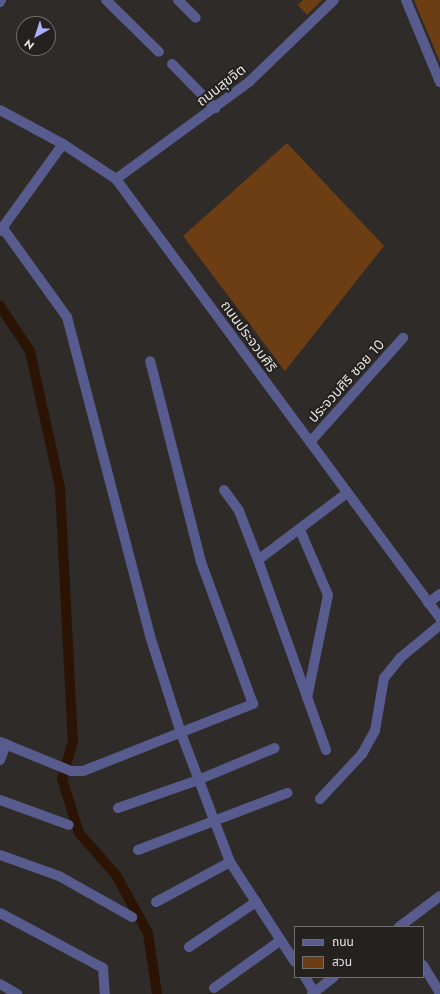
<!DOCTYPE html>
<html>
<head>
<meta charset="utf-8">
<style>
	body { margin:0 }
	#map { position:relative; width:440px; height:994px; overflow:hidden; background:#2e2b29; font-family:Jost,"Noto Sans Thai",sans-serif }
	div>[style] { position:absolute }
	.green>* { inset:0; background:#6d3e13 }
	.canal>* { height:10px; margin:-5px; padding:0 5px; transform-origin:5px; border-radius:5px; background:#2b1403 }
	.minor>* { height:10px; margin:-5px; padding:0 5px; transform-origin:5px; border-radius:5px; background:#575b8d }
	span { translate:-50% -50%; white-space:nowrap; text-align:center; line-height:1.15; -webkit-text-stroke:4px #24211f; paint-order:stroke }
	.street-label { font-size:14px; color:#e5e3e2 }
	.legend { position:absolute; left:294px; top:926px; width:130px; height:52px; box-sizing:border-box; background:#24211f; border:1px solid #716f6d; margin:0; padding:5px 7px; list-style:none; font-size:12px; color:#e5e3e2 }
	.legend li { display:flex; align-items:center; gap:8px; height:20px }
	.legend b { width:20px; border:1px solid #716f6d }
	.north { position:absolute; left:16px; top:16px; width:40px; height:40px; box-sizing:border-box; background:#24211f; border:1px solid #716f6d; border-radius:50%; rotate:219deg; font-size:11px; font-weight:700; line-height:16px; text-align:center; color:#e5e3e2 }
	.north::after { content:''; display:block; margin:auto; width:14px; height:18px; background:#a9b0fc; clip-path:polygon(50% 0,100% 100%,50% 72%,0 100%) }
</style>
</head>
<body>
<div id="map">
	<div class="green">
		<div style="clip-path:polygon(303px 0,322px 0,307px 15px,298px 5px)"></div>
		<div style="clip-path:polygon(414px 0,440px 0,440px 62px)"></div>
		<div style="clip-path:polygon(287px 143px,384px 246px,285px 371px,183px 236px)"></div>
	</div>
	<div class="canal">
		<div style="left:0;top:306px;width:54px;rotate:56.3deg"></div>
		<div style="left:30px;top:351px;width:140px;rotate:77.6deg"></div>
		<div style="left:60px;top:488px;width:253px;rotate:87.1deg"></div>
		<div style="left:73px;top:741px;width:40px;rotate:106deg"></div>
		<div style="left:62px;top:779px;width:57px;rotate:72.5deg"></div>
		<div style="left:79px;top:833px;width:56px;rotate:48.6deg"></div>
		<div style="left:116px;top:875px;width:66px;rotate:61.1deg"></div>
		<div style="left:148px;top:933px;width:62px;rotate:81.6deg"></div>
	</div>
	<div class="minor">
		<div style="left:106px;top:0;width:74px;rotate:44.5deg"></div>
		<div style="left:178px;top:0;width:25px;rotate:45deg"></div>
		<div style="left:406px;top:0;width:89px;rotate:67.5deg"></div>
		<div style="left:0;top:2px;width:2px;rotate:-63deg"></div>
		<div style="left:172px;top:64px;width:62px;rotate:45.7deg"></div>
		<div style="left:0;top:110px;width:72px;rotate:28.4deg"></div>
		<div style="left:63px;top:144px;width:64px;rotate:33.4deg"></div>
		<div style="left:116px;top:179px;width:546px;rotate:53.57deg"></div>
		<div style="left:116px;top:179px;width:165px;rotate:-36.1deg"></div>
		<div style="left:249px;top:82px;width:118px;rotate:-44deg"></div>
		<div style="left:2px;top:227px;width:111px;rotate:54.2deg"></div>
		<div style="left:67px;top:317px;width:330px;rotate:75.4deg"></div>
		<div style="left:150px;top:636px;width:102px;rotate:72.3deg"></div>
		<div style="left:181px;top:733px;width:138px;rotate:69.2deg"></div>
		<div style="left:230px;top:862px;width:119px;rotate:57deg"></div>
		<div style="left:0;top:231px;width:107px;rotate:-54.1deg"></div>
		<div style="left:310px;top:442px;width:140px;rotate:-48.2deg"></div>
		<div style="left:224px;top:490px;width:26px;rotate:54deg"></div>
		<div style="left:239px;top:511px;width:53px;rotate:68.8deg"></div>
		<div style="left:300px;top:530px;width:71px;rotate:66.7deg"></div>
		<div style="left:328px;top:595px;width:105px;rotate:101.5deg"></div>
		<div style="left:428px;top:603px;width:15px;rotate:-37deg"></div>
		<div style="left:0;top:742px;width:77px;rotate:22.2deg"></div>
		<div style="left:71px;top:771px;width:12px"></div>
		<div style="left:83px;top:771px;width:183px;rotate:-21.5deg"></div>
		<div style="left:253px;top:704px;width:151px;rotate:-110.1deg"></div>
		<div style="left:201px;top:562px;width:207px;rotate:-104.2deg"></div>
		<div style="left:326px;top:750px;width:202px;rotate:-109.7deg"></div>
		<div style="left:258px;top:560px;width:111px;rotate:-37deg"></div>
		<div style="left:0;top:760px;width:17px;rotate:-69deg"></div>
		<div style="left:320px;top:799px;width:62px;rotate:-47deg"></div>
		<div style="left:362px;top:754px;width:26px;rotate:-61deg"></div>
		<div style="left:375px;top:731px;width:54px;rotate:-80.4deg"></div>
		<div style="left:384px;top:678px;width:26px;rotate:-51deg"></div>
		<div style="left:400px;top:658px;width:52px;rotate:-39.5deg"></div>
		<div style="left:0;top:800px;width:73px;rotate:19.9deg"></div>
		<div style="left:118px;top:808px;width:85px;rotate:-19.3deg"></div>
		<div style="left:198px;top:780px;width:83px;rotate:-22.6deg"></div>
		<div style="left:138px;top:850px;width:160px;rotate:-20.9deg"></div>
		<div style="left:0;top:855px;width:63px;rotate:19.6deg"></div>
		<div style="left:59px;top:876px;width:84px;rotate:29.3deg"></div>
		<div style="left:156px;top:902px;width:84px;rotate:-28.4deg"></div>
		<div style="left:0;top:913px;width:117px;rotate:28.1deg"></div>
		<div style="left:103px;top:968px;width:26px;rotate:86deg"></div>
		<div style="left:399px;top:927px;width:51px;rotate:-37.1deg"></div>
		<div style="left:189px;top:947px;width:81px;rotate:-33.9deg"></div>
		<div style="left:423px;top:965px;width:33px;rotate:59deg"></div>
		<div style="left:305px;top:977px;width:17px;rotate:59deg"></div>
		<div style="left:0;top:984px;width:20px;rotate:30deg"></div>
		<div style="left:214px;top:988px;width:82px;rotate:-35.6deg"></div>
		<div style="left:312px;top:994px;width:28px;rotate:-38deg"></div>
	</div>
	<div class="street-label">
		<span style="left:221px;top:85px;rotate:-38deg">ถนนสุขจิต</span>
		<span style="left:249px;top:336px;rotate:54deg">ถนนประจวบศิริ</span>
		<span style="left:346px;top:381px;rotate:-48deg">ประจวบศิริ ซอย 10</span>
	</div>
	<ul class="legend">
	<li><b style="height:5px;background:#575b8d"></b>ถนน</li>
	<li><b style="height:11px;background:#6d3e13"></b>สวน</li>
	</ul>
	<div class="north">N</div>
</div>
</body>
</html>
